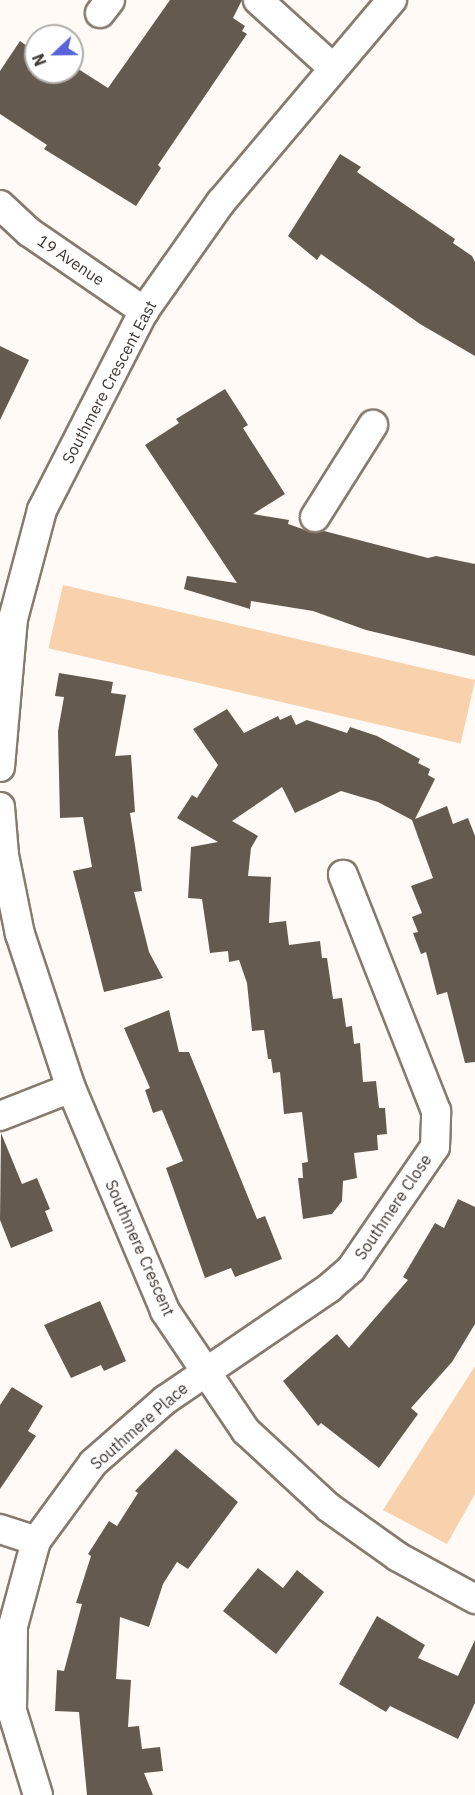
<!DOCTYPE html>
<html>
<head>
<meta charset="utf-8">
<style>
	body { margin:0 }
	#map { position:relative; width:475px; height:1795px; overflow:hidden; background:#fffaf5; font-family:"IBM Plex Sans",sans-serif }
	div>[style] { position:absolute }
	.green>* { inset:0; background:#f8d1ad; transform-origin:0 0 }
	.building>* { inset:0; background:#655a4f }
	.roads { filter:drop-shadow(2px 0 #867a6f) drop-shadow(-2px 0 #867a6f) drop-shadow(0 2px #867a6f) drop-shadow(0 -2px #867a6f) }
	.minor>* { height:28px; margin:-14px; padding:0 14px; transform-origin:14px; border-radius:14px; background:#fff }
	span { translate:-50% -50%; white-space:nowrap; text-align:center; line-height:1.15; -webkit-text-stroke:6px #fff; paint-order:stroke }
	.street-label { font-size:16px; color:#3d3733 }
	.north { position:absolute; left:24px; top:24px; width:60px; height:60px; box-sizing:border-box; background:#fff; border:2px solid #b1afad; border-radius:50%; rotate:248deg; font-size:16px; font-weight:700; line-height:24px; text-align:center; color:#3d3733 }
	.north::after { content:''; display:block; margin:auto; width:21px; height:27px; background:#5863db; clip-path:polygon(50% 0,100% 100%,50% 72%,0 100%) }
</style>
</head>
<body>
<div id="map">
	<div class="green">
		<div style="left:63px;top:585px;width:423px;height:65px;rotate:13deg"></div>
		<div style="clip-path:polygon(475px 1366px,475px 1494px,447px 1544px,383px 1510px)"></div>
	</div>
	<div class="building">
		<div style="clip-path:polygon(170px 0,242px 0,233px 18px,245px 26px,242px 31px,247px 34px,158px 165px,161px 168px,136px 206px,44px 149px,47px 145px,0 114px,0 71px,20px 41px,27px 46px,32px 38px,36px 41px,36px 72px,72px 72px,72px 65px,108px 88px)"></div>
		<div style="clip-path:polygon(340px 154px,361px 167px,357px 172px,455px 239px,453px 243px,472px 256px,475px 262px,475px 356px,420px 324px,321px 254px,317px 260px,288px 236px)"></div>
		<div style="clip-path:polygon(0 346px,29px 360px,0 420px)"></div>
		<div style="clip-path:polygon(225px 389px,248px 425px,243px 428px,285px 494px,253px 514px,289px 520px,288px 524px,314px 533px,324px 531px,428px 558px,436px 556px,475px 564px,475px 656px,366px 630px,313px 611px,251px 601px,250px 609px,184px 589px,187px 576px,237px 583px,145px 445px,179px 423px,176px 419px)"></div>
		<div style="clip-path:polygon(59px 673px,113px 682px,111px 693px,126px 695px,115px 756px,131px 755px,135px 812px,130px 813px,142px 891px,134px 892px,149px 952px,163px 978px,104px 992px,73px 871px,92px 867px,83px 817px,60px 818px,58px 731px,64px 697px,55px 696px)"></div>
		<div style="clip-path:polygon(227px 709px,244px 733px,278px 716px,280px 720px,291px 715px,296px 725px,307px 720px,347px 733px,350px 727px,377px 736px,420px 759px,418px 763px,430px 769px,428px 775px,435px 779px,415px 819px,447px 806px,453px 824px,468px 818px,475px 836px,475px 1062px,465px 1063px,447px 992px,437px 995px,426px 952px,421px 954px,413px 933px,418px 932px,412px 917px,422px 913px,411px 886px,433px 878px,412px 820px,378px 802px,341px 791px,295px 813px,282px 787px,232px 821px,258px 836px,251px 848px,248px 876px,271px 877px,269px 923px,286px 921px,289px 945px,320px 941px,322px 958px,327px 958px,333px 999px,342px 998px,346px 1027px,352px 1026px,354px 1044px,360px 1043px,363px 1082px,376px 1081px,379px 1108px,385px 1108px,387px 1134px,377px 1135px,378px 1150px,354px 1153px,357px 1178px,343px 1181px,342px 1201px,332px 1214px,303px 1219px,298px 1178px,303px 1178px,302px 1163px,308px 1162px,302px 1112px,284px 1114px,280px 1072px,273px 1073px,271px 1059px,268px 1059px,264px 1030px,252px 1031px,247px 983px,239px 960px,229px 962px,228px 951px,210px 953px,202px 899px,188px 898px,191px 847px,218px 842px,177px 818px,192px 795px,197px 798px,218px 765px,193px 729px)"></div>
		<div style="clip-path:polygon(169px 1010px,179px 1052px,189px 1052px,257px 1219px,265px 1216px,282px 1259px,235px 1277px,231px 1268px,205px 1278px,166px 1168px,183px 1161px,162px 1110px,153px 1113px,145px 1090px,150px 1088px,124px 1028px)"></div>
		<div style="clip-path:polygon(1px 1133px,22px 1184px,37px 1178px,50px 1209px,45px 1211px,53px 1231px,11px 1248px,0 1220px)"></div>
		<div style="clip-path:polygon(458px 1199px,475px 1207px,475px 1324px,452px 1362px,411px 1408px,418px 1414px,379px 1468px,321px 1423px,318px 1426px,283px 1381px,337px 1334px,349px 1348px,408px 1280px,403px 1277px,435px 1223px,444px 1228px)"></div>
		<div style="clip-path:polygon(100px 1301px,126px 1361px,104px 1371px,101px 1365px,71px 1378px,44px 1325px)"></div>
		<div style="clip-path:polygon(12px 1387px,43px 1406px,28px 1431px,36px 1436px,0 1489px,0 1405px)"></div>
		<div style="clip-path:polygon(176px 1449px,238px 1502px,188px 1569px,177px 1562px,163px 1584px,149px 1627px,120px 1617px,116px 1679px,131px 1680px,128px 1727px,139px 1726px,142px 1749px,160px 1747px,163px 1771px,144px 1773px,153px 1795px,87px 1795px,79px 1712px,55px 1711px,57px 1670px,64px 1671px,82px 1604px,76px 1603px,91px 1556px,88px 1554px,109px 1521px,117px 1526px,138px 1493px,135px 1491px)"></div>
		<div style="clip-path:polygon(258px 1568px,283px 1588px,297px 1570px,324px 1592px,276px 1654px,223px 1611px)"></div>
		<div style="clip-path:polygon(377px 1616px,425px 1645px,418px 1658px,458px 1676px,475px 1640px,475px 1703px,458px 1739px,390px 1706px,386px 1712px,339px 1684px)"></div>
	</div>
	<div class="roads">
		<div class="minor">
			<div style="left:258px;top:0;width:100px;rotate:42.2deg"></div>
			<div style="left:100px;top:13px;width:16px;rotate:-52deg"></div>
			<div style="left:0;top:205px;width:40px;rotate:43deg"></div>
			<div style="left:29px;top:232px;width:140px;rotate:34.5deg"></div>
			<div style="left:315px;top:517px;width:109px;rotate:-57.8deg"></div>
			<div style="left:0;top:767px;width:149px;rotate:-85deg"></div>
			<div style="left:13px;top:619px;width:113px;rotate:-75.1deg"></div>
			<div style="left:42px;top:510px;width:224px;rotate:-62.9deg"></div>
			<div style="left:144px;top:311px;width:133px;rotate:-54.8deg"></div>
			<div style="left:221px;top:202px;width:265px;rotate:-49.8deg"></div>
			<div style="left:0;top:807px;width:48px;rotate:85.2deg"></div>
			<div style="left:4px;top:855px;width:81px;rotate:78.6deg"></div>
			<div style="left:20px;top:934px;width:162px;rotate:71.7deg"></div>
			<div style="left:71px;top:1088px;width:242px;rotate:67.1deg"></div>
			<div style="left:165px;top:1311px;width:145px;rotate:56deg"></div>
			<div style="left:246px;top:1431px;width:112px;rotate:42.8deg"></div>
			<div style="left:328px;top:1507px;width:86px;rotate:35.5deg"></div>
			<div style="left:398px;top:1557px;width:88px;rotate:28.6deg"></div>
			<div style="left:0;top:1116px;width:76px;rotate:-21.5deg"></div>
			<div style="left:0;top:1529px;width:38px;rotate:18deg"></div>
			<div style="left:38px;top:1795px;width:88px;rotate:-107.2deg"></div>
			<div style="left:12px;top:1711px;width:85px;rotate:-89.3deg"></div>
			<div style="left:13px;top:1626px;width:88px;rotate:-74.9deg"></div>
			<div style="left:36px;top:1541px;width:97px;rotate:-53.8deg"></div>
			<div style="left:93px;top:1463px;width:96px;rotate:-41.2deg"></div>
			<div style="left:165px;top:1400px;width:199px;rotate:-34.3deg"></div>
			<div style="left:329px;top:1288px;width:29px;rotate:-41deg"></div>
			<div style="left:351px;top:1269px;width:148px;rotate:-55.5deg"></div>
			<div style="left:435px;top:1147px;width:36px;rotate:-88deg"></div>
			<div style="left:436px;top:1111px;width:254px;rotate:-111.5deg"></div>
		</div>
	</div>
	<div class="street-label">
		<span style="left:71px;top:260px;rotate:34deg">19 Avenue</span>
		<span style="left:109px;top:382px;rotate:-62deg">Southmere Crescent East</span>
		<span style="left:393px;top:1207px;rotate:-56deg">Southmere Close</span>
		<span style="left:140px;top:1248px;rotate:66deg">Southmere Crescent</span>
		<span style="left:139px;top:1426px;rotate:-41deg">Southmere Place</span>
	</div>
	<div class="north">N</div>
</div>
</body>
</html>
